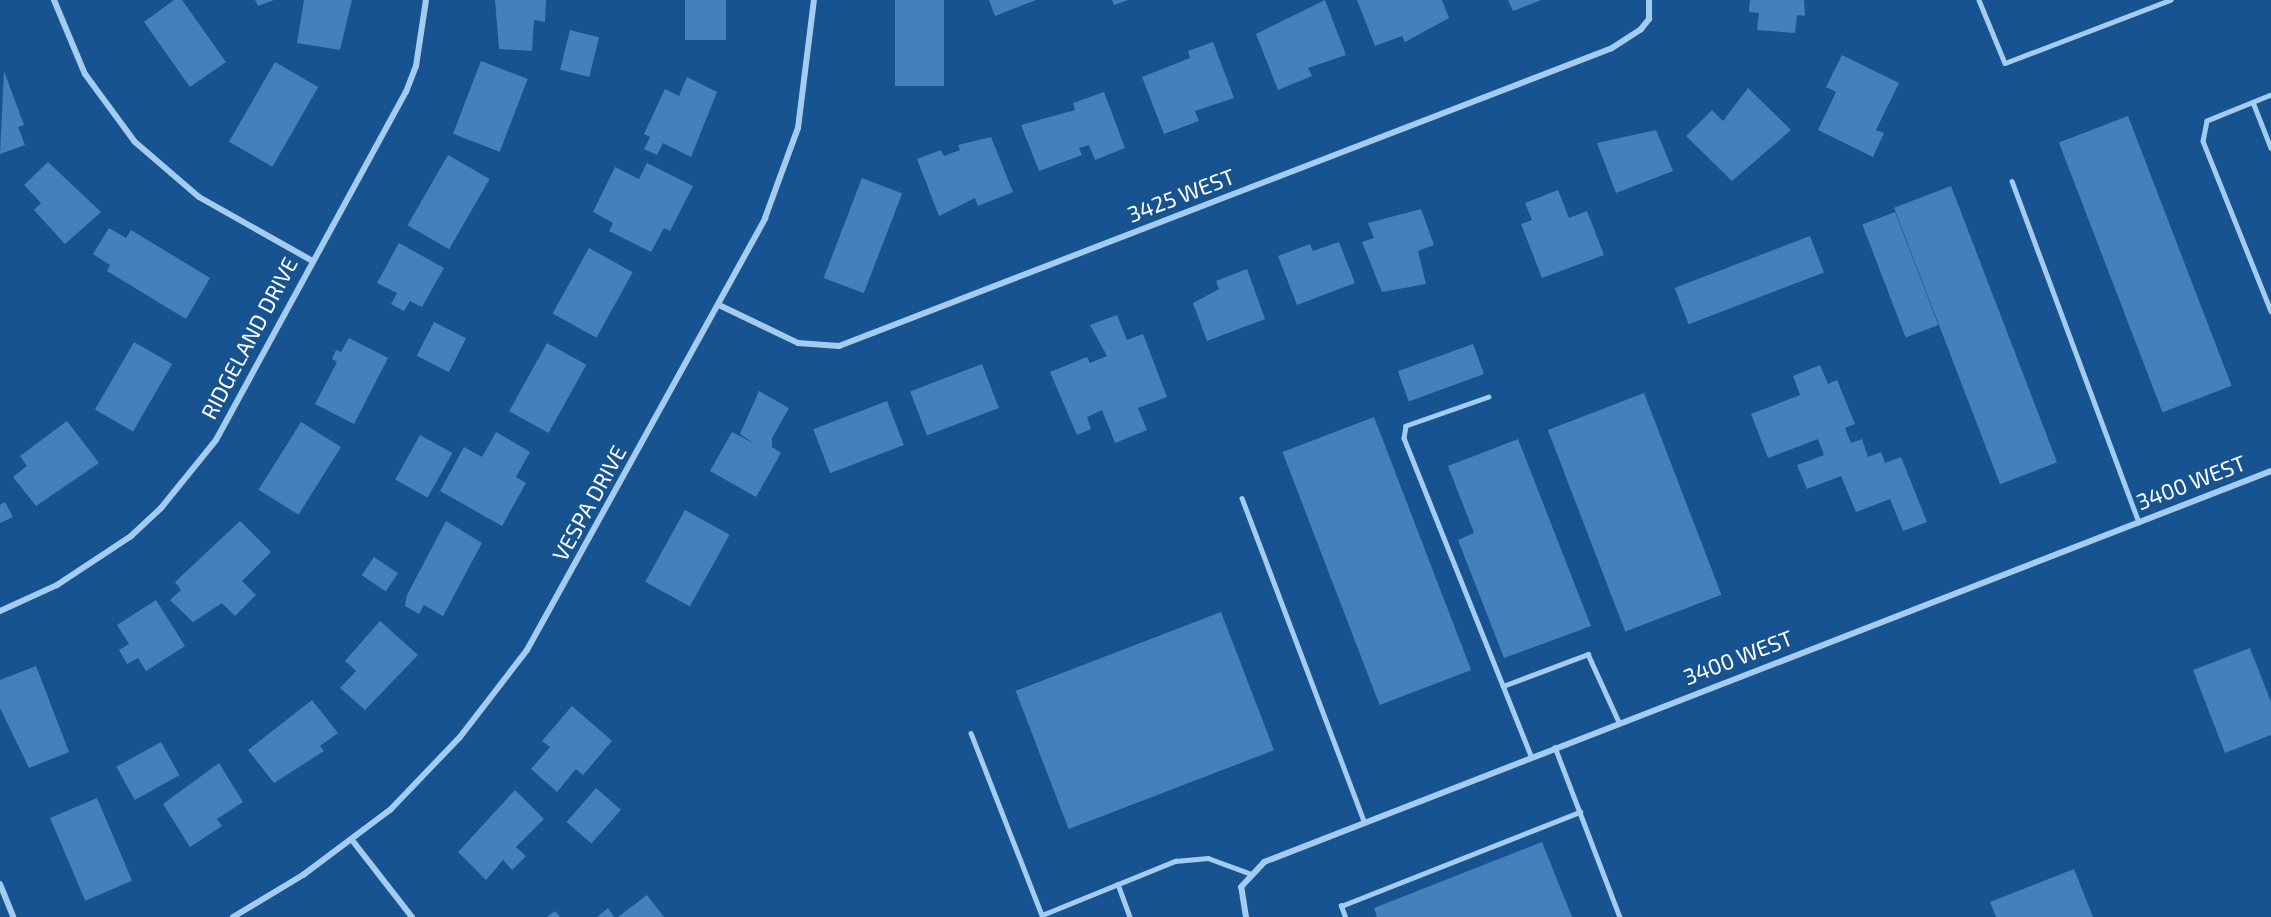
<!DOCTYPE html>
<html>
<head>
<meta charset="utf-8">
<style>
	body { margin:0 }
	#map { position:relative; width:2271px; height:917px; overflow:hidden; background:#175390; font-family:"Exo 2",sans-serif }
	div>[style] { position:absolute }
	.building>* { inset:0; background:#4480b9; transform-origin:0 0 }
	.lane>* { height:4.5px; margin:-2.25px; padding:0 2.25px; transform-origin:2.25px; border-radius:2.25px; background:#a4cbf0 }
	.street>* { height:6px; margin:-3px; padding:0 3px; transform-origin:3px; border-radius:3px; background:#a4cbf0 }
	span { translate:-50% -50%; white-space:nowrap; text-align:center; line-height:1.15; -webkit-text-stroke:4.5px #175390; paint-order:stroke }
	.street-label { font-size:22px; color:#fff }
</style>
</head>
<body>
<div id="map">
	<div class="building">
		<div style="clip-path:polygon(174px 0,182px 0,226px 62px,190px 87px,144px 22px)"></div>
		<div style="clip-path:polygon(255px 0,274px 0,258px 6px)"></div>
		<div style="clip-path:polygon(304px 0,352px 0,340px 50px,297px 43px)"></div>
		<div style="clip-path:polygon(495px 0,546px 0,545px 22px,534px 20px,532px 51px,499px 49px)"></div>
		<div style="left:685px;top:0;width:41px;height:40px"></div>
		<div style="left:895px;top:0;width:49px;height:86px"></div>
		<div style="clip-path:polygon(989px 0,1036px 0,995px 16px)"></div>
		<div style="clip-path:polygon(1112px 0,1128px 0,1114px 5px)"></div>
		<div style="clip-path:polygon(1325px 0,1346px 55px,1308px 68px,1312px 76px,1278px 90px,1256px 34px)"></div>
		<div style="clip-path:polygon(1357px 0,1442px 0,1449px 18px,1405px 42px,1402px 36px,1375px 46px)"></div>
		<div style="clip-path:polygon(1508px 0,1541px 0,1513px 11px)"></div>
		<div style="clip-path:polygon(1750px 0,1804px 0,1805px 16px,1797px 15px,1795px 33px,1757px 30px,1759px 13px,1749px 12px)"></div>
		<div style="left:570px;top:30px;width:30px;height:41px;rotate:14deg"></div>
		<div style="clip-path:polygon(1213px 42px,1234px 98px,1195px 111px,1199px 121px,1164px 134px,1142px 77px,1190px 58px,1188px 51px)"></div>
		<div style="clip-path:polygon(1842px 55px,1899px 83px,1876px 130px,1884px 133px,1873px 157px,1818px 130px,1836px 92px,1826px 87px)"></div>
		<div style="left:481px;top:61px;width:50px;height:78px;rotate:21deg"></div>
		<div style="left:275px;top:62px;width:50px;height:92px;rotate:30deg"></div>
		<div style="clip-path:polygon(4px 71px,24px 125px,18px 127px,25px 145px,0 154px)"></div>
		<div style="clip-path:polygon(687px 77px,717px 92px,691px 157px,663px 143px,657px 155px,644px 149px,650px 137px,644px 134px,665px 89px,679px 96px)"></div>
		<div style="clip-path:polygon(1748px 88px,1791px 130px,1732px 181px,1686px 136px,1712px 110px,1723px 121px)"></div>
		<div style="clip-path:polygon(1104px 92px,1125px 148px,1095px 160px,1089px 145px,1079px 148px,1082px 155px,1039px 171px,1021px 125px,1075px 110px,1073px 103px)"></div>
		<div style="left:2128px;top:116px;width:289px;height:74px;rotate:69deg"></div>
		<div style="clip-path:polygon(1656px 130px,1673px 171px,1616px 193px,1597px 143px)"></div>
		<div style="clip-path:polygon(991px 137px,1013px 192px,978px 206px,975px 198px,939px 216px,917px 159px,941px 150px,944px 156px,960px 150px,958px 145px)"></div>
		<div style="left:448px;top:155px;width:48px;height:81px;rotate:30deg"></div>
		<div style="clip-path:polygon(48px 162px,101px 212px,65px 244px,34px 210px,41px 203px,24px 185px)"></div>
		<div style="clip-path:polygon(647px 163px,693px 186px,670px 231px,664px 228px,651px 252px,609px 231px,613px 223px,593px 212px,615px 167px,639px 179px)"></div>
		<div style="left:862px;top:178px;width:43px;height:107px;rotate:21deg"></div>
		<div style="left:1951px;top:186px;width:296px;height:61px;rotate:69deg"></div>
		<div style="clip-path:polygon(1558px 190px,1569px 218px,1587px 211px,1604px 255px,1542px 278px,1521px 224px,1532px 220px,1525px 203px)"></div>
		<div style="clip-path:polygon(1421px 209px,1434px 245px,1418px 251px,1426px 284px,1382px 292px,1362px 242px,1374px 238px,1368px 223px)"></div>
		<div style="left:1895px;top:212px;width:121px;height:35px;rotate:69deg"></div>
		<div style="clip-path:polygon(109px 228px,126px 238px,131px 230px,210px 278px,186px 319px,107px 271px,110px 265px,93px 254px)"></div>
		<div style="left:1810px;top:236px;width:39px;height:145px;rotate:69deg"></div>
		<div style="clip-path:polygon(1339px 242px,1355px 283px,1297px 305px,1278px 256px,1310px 244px,1313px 251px)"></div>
		<div style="clip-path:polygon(399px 243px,444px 268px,422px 307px,410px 301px,404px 311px,391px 304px,397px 293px,377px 283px)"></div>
		<div style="left:589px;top:248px;width:50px;height:75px;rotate:29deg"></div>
		<div style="clip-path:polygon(1247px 269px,1265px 319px,1207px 341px,1193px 303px,1219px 289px,1216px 281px)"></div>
		<div style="clip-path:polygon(1117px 315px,1127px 340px,1143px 334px,1167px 397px,1138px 408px,1147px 430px,1115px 443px,1102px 410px,1087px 417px,1091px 429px,1077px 435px,1050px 372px,1087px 357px,1090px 363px,1107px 356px,1090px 325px)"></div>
		<div style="left:434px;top:322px;width:36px;height:38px;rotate:27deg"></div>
		<div style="clip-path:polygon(349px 338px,388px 358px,354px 424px,315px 404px,337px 362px,332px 359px,336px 350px,341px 352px)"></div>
		<div style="left:134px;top:342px;width:44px;height:78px;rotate:30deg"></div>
		<div style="left:547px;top:343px;width:45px;height:78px;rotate:29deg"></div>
		<div style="left:1473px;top:344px;width:32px;height:80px;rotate:70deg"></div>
		<div style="left:982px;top:364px;width:47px;height:77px;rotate:69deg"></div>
		<div style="clip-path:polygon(1820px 365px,1828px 384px,1837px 380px,1855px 424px,1845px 428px,1851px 443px,1862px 439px,1868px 457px,1881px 452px,1885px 463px,1901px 457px,1927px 522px,1903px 531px,1890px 499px,1856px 512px,1841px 476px,1807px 489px,1797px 465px,1824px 455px,1818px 439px,1768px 458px,1751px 414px,1800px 395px,1793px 376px)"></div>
		<div style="clip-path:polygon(759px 391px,789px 408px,772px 438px,772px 447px,781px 453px,756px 497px,710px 471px,732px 432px,755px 444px,740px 434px)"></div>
		<div style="left:1644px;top:393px;width:216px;height:103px;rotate:69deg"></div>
		<div style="left:887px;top:401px;width:47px;height:79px;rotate:69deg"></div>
		<div style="left:1374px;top:417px;width:271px;height:98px;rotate:69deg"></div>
		<div style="clip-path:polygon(67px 421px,99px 463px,36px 506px,13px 477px,27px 466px,20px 456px)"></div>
		<div style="left:301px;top:422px;width:47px;height:80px;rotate:32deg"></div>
		<div style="clip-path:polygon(496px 432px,530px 452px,516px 477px,526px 483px,502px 526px,440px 491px,464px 447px,482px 457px)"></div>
		<div style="left:420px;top:435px;width:37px;height:51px;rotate:29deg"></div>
		<div style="clip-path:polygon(1518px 439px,1591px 626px,1504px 658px,1458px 540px,1474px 533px,1448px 466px)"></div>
		<div style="clip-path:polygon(5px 502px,13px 517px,0 523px,0 505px)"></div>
		<div style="left:685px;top:510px;width:51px;height:82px;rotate:29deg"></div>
		<div style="clip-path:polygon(240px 521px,271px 552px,242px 581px,256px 595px,235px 616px,222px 603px,193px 622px,170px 600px,181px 590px,175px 582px)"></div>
		<div style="clip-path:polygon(446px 521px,482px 543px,443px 616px,424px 605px,419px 614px,405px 606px,407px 595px)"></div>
		<div style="left:374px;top:557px;width:29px;height:22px;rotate:34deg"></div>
		<div style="clip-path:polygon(156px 600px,185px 646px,146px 671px,138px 658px,127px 664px,119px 650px,129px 644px,117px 625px)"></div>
		<div style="left:1221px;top:612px;width:148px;height:220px;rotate:69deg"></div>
		<div style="clip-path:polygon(380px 621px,418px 655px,365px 710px,340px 688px,356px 671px,345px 661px)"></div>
		<div style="clip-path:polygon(2250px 648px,2271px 702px,2271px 735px,2225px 753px,2193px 670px)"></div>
		<div style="clip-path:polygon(36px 666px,69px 752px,29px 768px,0 708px,0 680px)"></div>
		<div style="clip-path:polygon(312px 700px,338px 733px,320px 746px,324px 751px,274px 783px,248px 750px)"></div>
		<div style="clip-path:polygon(572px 706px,612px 741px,583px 775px,576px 769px,557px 792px,531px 769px,550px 747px,542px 741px)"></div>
		<div style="left:161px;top:742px;width:38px;height:51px;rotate:61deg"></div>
		<div style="clip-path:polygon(219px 763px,243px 802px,217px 819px,222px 826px,190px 847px,163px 804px)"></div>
		<div style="left:596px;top:788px;width:33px;height:45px;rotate:41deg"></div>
		<div style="clip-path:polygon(515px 790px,544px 819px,516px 847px,526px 856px,512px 870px,503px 860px,486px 880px,458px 852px)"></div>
		<div style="left:97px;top:798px;width:90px;height:51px;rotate:67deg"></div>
		<div style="clip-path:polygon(1542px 842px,1572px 917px,1377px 917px,1374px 908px)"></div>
		<div style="clip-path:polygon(2074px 869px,2093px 917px,1996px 917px,1990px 902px)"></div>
		<div style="clip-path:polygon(647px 895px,664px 917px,618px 917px)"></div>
		<div style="clip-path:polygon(608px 908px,614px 917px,597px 917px)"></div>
		<div style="clip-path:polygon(555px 911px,560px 917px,547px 917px)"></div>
	</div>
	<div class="lane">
		<div style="left:1979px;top:0;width:68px;rotate:67.6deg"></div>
		<div style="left:2005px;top:63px;width:177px;rotate:-20.9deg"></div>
		<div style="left:2271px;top:95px;width:69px;rotate:157.9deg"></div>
		<div style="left:2207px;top:121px;width:20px;rotate:101deg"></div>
		<div style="left:2203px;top:141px;width:183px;rotate:68.2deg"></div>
		<div style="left:2253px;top:102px;width:49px;rotate:68.6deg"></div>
		<div style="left:2012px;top:181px;width:364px;rotate:69.6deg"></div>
		<div style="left:1489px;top:397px;width:88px;rotate:160.7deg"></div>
		<div style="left:1406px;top:426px;width:12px;rotate:99deg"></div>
		<div style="left:1404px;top:438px;width:342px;rotate:68.2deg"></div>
		<div style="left:1242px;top:498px;width:345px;rotate:69.3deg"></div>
		<div style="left:1503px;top:686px;width:91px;rotate:-20.6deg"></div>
		<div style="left:1588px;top:654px;width:75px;rotate:65.5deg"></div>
		<div style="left:971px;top:733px;width:195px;rotate:68.7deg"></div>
		<div style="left:1042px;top:915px;width:144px;rotate:-22.1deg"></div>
		<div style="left:1175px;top:861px;width:33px;rotate:-5deg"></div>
		<div style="left:1208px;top:858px;width:44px;rotate:20.1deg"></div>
		<div style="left:1555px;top:747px;width:182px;rotate:69.1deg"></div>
		<div style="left:1118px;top:884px;width:35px;rotate:70deg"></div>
		<div style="left:1345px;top:917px;width:12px;rotate:-110deg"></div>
		<div style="left:1341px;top:906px;width:257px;rotate:-21.5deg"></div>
	</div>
	<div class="street">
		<div style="left:54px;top:0;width:80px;rotate:67.3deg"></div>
		<div style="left:85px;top:74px;width:84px;rotate:53.7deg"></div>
		<div style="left:135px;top:142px;width:84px;rotate:40.7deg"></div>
		<div style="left:199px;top:197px;width:129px;rotate:29.4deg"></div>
		<div style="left:719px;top:305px;width:88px;rotate:25.7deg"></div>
		<div style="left:798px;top:343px;width:41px;rotate:4.2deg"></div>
		<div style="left:839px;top:346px;width:828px;rotate:-21.08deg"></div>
		<div style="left:1612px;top:48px;width:35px;rotate:-33deg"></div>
		<div style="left:1641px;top:29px;width:13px;rotate:-51deg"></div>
		<div style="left:1649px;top:19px;width:19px;rotate:-90deg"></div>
		<div style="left:0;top:611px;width:63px;rotate:-24.5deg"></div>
		<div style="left:57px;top:585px;width:89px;rotate:-33.5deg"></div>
		<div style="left:131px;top:536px;width:41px;rotate:-43deg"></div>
		<div style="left:161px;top:508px;width:87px;rotate:-51deg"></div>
		<div style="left:216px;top:440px;width:396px;rotate:-61.4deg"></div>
		<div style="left:406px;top:92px;width:28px;rotate:-69deg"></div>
		<div style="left:416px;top:66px;width:67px;rotate:-81.4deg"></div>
		<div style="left:352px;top:840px;width:98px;rotate:52.1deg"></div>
		<div style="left:0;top:884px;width:35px;rotate:68deg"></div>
		<div style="left:233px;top:917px;width:82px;rotate:-31deg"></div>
		<div style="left:303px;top:875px;width:109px;rotate:-36.8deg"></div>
		<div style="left:390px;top:810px;width:101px;rotate:-46.2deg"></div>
		<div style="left:460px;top:737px;width:110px;rotate:-52.4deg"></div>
		<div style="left:527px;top:650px;width:493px;rotate:-61.1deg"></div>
		<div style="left:765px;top:218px;width:96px;rotate:-69.9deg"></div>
		<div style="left:798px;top:128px;width:129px;rotate:-82.9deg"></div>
		<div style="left:1246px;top:917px;width:30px;rotate:-99deg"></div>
		<div style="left:1241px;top:887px;width:34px;rotate:-47deg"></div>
		<div style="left:1264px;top:862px;width:1080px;rotate:-21.22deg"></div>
	</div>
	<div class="street-label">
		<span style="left:1181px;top:195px;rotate:-21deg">3425 WEST</span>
		<span style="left:249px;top:338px;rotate:-62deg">RIDGELAND DRIVE</span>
		<span style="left:2191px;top:482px;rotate:-21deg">3400 WEST</span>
		<span style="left:589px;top:503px;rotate:-61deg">VESPA DRIVE</span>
		<span style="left:1738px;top:657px;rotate:-21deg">3400 WEST</span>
	</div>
</div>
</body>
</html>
